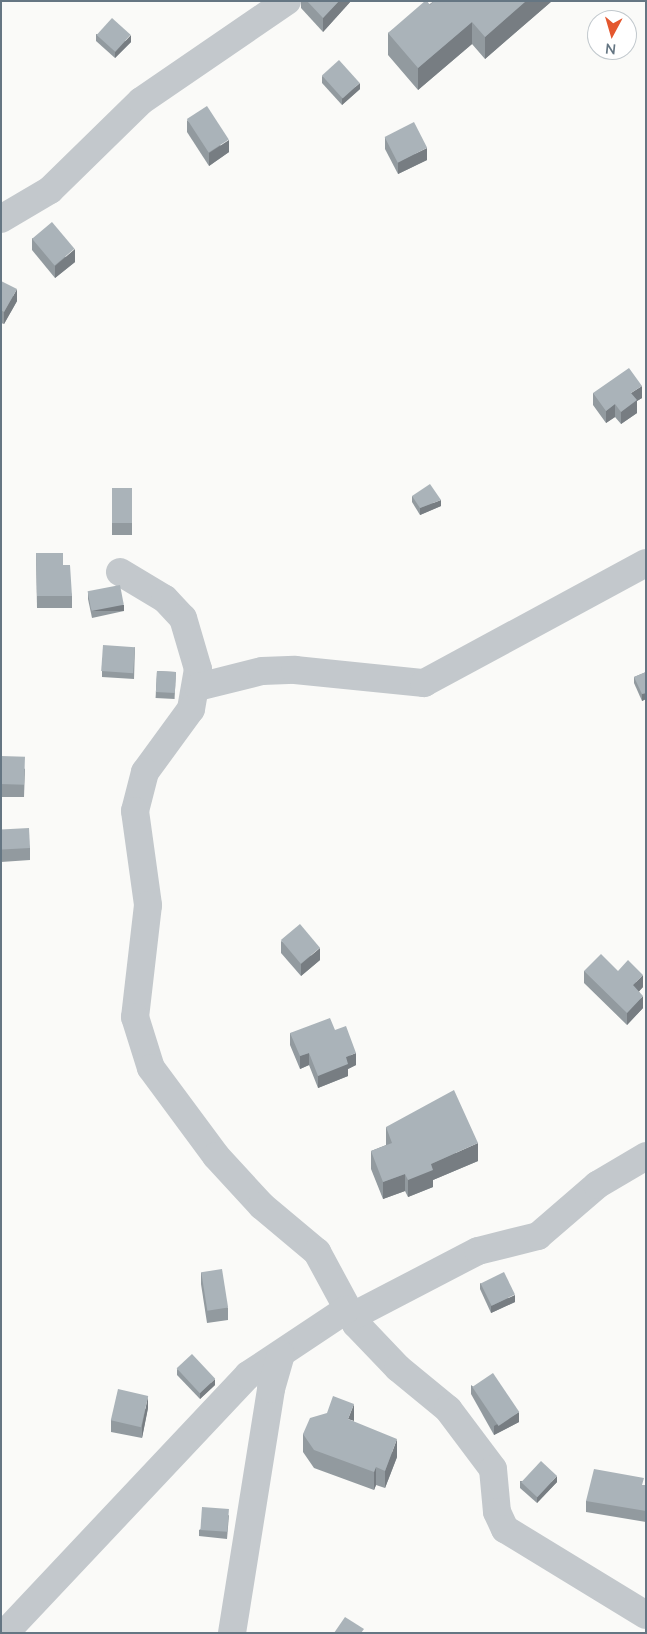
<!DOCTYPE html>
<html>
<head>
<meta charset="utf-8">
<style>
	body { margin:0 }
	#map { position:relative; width:647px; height:1634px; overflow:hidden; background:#fafaf8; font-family:Lato,sans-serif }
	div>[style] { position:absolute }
	.minor>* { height:28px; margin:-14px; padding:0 14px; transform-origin:14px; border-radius:14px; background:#c3c8cc }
	.wall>* { inset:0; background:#929a9f; transform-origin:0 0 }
	.shaded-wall>* { inset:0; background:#777d82; transform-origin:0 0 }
	.building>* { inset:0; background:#aab3b9; transform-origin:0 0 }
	span { translate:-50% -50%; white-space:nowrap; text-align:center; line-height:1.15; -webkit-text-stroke:5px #fff; paint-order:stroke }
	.frame { position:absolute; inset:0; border:2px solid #657683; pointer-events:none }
	.north { position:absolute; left:587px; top:10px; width:50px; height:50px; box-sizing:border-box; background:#fff; border:1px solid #c1c8cd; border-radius:50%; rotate:186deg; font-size:14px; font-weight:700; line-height:20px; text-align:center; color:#657683 }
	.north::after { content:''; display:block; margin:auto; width:18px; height:22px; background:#e4572e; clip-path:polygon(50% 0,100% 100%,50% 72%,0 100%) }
</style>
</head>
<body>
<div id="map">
	<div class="minor">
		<div style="left:1px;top:219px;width:57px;rotate:-30.6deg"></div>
		<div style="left:50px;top:190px;width:127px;rotate:-44.4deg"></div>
		<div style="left:141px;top:101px;width:177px;rotate:-34.4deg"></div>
		<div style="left:120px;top:572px;width:52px;rotate:31deg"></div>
		<div style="left:165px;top:599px;width:26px;rotate:47deg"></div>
		<div style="left:183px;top:618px;width:53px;rotate:73.6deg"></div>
		<div style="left:198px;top:669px;width:41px;rotate:99.9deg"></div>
		<div style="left:191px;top:709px;width:78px;rotate:126.1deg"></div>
		<div style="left:145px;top:772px;width:40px;rotate:104.4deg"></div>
		<div style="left:135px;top:811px;width:95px;rotate:82.1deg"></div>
		<div style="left:148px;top:905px;width:113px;rotate:96.6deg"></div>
		<div style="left:135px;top:1017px;width:53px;rotate:72.6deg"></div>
		<div style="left:151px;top:1068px;width:109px;rotate:53.5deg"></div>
		<div style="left:216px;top:1156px;width:68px;rotate:47.4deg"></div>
		<div style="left:262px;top:1206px;width:72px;rotate:39.9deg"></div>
		<div style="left:317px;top:1252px;width:82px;rotate:61.6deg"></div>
		<div style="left:356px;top:1324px;width:61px;rotate:46.3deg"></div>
		<div style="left:398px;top:1368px;width:65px;rotate:39.4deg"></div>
		<div style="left:448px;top:1409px;width:75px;rotate:53.1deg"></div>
		<div style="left:493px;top:1469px;width:43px;rotate:84.7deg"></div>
		<div style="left:497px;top:1512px;width:19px;rotate:65deg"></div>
		<div style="left:505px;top:1529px;width:165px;rotate:31.4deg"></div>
		<div style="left:198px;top:687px;width:66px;rotate:-14deg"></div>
		<div style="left:262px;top:671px;width:33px;rotate:-2deg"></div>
		<div style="left:295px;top:670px;width:130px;rotate:5.8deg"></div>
		<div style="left:424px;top:683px;width:252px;rotate:-28.4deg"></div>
		<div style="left:351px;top:1317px;width:143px;rotate:-27.5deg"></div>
		<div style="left:478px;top:1251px;width:62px;rotate:-14deg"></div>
		<div style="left:538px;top:1236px;width:78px;rotate:-40.8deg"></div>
		<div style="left:597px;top:1185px;width:57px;rotate:-30.6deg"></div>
		<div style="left:5px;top:1633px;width:354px;rotate:-46.7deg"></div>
		<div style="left:248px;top:1375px;width:118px;rotate:-33.6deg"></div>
		<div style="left:232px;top:1633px;width:247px;rotate:-80.9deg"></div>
		<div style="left:271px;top:1389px;width:36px;rotate:-74deg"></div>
	</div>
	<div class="wall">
		<div style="clip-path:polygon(301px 1px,351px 1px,323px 32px,301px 8px)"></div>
		<div style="clip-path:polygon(434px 1px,552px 1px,485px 59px,472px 44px,418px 90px,388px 55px,388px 33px)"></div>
		<div style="clip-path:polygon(96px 34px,131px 42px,115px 58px,96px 41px)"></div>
		<div style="clip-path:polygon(322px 76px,360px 89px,342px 105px,322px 83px)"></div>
		<div style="clip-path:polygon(187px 120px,229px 152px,209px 166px,187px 132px)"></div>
		<div style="clip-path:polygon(385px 137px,427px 160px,398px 174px,385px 149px)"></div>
		<div style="clip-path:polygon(32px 238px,75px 262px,55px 278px,32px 250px)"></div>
		<div style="clip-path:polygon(1px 281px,17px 301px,4px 324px,1px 323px)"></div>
		<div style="clip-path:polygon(593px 393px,642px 398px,637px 401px,637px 413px,621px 424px,615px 417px,606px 423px,593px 405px)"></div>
		<div style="left:112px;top:488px;width:20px;height:47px"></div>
		<div style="clip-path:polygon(412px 496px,441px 506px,420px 515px,412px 502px)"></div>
		<div style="clip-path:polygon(36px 553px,63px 565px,72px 596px,72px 608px,37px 608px)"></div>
		<div style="clip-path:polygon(88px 592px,124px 611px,92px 618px,88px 599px)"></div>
		<div style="clip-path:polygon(135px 647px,134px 679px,102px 677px,102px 671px)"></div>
		<div style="left:157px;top:671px;width:19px;height:27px;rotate:3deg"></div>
		<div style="clip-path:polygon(646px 672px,646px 699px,642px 701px,634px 683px,634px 677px)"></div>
		<div style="clip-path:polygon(1px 756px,25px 769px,24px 797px,1px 797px)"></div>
		<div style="clip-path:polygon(1px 829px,30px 848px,30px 860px,1px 862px)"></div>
		<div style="clip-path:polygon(281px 941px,320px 960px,301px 976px,281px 953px)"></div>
		<div style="clip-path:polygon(584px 971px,618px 971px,643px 987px,639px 991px,643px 1008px,627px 1025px,584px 983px)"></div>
		<div style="clip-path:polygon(335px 1030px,356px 1065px,348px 1069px,348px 1076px,318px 1088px,309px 1065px,300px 1069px,290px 1045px,290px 1033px)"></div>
		<div style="clip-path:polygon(386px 1127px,478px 1161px,433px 1180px,433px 1187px,408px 1197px,405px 1191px,383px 1199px,371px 1169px,371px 1151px,386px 1145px)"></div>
		<div style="clip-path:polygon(201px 1272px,228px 1308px,228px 1320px,207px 1323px,201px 1284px)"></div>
		<div style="clip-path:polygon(480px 1283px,515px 1302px,491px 1313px,480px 1289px)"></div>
		<div style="clip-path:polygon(177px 1369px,215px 1385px,200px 1399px,177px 1375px)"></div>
		<div style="clip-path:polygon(471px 1385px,519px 1422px,494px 1435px,471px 1394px)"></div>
		<div style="clip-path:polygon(148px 1408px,142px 1438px,111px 1432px,111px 1420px)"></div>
		<div style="clip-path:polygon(353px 1421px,397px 1457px,385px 1488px,376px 1485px,374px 1490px,314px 1468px,303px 1452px,303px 1434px)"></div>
		<div style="clip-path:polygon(520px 1481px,557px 1482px,537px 1503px,520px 1488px)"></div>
		<div style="clip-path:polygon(644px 1485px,646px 1485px,646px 1522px,586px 1512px,586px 1501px)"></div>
		<div style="clip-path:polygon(229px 1515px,227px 1539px,199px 1536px,199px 1530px)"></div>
	</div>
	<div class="shaded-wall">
		<div style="clip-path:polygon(339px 1px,351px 1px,323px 32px,323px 18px)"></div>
		<div style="clip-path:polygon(526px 1px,552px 1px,485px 59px,485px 37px)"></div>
		<div style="clip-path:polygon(472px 22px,472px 44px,418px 90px,418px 68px)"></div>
		<div style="clip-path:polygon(131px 35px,131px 42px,115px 58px,115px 52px)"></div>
		<div style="clip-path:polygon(360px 83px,360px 89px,342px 105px,342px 98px)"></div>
		<div style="clip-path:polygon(229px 140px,229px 152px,209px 166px,209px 153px)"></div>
		<div style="clip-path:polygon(427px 148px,427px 160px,398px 174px,398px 162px)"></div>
		<div style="clip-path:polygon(75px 249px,75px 262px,55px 278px,55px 266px)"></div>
		<div style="clip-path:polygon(17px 289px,17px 301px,4px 324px,4px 312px)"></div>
		<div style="clip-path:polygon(642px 386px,642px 398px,637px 401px,637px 413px,621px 424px,621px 412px,631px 393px)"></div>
		<div style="clip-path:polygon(615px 404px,615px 417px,606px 423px,606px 411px)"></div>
		<div style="clip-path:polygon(441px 500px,441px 506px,420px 515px,420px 508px)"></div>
		<div style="left:124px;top:605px;width:6px;height:33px;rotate:90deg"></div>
		<div style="clip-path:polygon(646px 693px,646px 699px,642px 701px,642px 694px)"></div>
		<div style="clip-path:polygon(320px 948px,320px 960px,301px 976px,301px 964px)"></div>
		<div style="clip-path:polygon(643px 975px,643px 987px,633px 998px,633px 985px)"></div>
		<div style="clip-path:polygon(643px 996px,643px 1008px,627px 1025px,627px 1013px)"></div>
		<div style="clip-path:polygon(309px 1053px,309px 1065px,300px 1069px,300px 1056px)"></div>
		<div style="clip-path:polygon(356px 1053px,356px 1065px,348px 1069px,348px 1076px,318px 1088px,318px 1076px,346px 1057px)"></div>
		<div style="clip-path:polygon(478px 1143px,478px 1161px,433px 1180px,433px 1187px,408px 1197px,408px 1180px,431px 1164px)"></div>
		<div style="clip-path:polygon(405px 1174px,405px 1191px,383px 1199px,383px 1182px)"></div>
		<div style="clip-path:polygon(515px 1295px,515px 1302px,491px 1313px,491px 1306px)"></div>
		<div style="clip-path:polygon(215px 1379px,215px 1385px,200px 1399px,200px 1393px)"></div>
		<div style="clip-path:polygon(148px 1396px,148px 1408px,142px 1438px,142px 1426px)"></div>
		<div style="clip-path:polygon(354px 1404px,354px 1421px,348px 1419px)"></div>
		<div style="clip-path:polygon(519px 1412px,519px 1422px,494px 1435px,494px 1426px)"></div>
		<div style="clip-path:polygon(397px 1439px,397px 1457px,385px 1488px,385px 1471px)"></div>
		<div style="clip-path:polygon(376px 1467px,376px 1485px,374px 1490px,374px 1472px)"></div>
		<div style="clip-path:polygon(557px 1476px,557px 1482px,537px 1503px,537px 1497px)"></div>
	</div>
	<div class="building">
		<div style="clip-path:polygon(307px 1px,339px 1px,323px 18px)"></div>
		<div style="clip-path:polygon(425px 1px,427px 1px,430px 5px,434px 1px,526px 1px,485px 37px,472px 22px,418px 68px,388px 33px)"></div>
		<div style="left:112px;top:18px;width:25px;height:23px;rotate:42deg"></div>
		<div style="left:339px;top:60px;width:31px;height:23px;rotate:48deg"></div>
		<div style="left:207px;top:106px;width:40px;height:24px;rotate:57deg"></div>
		<div style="left:414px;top:122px;width:29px;height:33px;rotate:63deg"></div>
		<div style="left:52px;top:222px;width:35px;height:26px;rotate:50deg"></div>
		<div style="clip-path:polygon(1px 281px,17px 289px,4px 312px,1px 310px)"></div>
		<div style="clip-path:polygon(629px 368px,642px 386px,631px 393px,637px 400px,621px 412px,615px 404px,606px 411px,593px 393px)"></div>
		<div style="clip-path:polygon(430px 484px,441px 500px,420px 508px,412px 496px)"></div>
		<div style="left:112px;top:488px;width:20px;height:35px"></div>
		<div style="clip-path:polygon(36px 553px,63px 553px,63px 565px,70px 565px,72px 596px,37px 596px)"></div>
		<div style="left:120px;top:585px;width:20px;height:33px;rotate:79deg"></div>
		<div style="left:103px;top:645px;width:32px;height:26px;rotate:4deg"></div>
		<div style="left:157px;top:671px;width:19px;height:21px;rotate:3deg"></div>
		<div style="clip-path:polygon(646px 672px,646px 693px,642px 694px,634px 677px)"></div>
		<div style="left:1px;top:756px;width:24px;height:28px;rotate:2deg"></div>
		<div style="left:29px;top:828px;width:20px;height:28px;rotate:87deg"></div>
		<div style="left:300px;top:924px;width:31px;height:25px;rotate:50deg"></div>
		<div style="clip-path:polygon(601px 954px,618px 971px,628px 960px,643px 975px,633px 985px,643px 996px,627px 1013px,584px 971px)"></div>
		<div style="clip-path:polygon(330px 1018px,335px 1030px,346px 1026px,356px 1053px,346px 1057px,348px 1064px,318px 1076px,309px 1053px,300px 1056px,290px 1033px)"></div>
		<div style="clip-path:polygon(454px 1090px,478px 1143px,431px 1164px,433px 1170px,408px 1180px,405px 1174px,383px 1182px,371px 1151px,392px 1143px,386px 1127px)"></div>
		<div style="left:222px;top:1269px;width:39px;height:21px;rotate:81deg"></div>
		<div style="left:504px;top:1272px;width:25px;height:26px;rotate:64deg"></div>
		<div style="left:192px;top:1354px;width:34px;height:21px;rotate:47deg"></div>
		<div style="left:493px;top:1373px;width:47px;height:25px;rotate:56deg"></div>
		<div style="left:118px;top:1389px;width:31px;height:32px;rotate:13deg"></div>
		<div style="clip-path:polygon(333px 1396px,354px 1404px,348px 1419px,397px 1439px,385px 1471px,376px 1467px,374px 1472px,314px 1450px,303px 1434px,310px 1418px,327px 1413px)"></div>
		<div style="left:541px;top:1461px;width:22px;height:29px;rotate:43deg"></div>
		<div style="clip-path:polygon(594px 1469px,644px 1478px,642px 1485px,646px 1485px,646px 1511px,586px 1501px)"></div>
		<div style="left:202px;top:1507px;width:27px;height:23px;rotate:4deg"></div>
		<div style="clip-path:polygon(345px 1617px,364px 1629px,361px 1633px,334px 1633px)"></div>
	</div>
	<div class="frame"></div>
	<div class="north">N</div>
</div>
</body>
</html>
